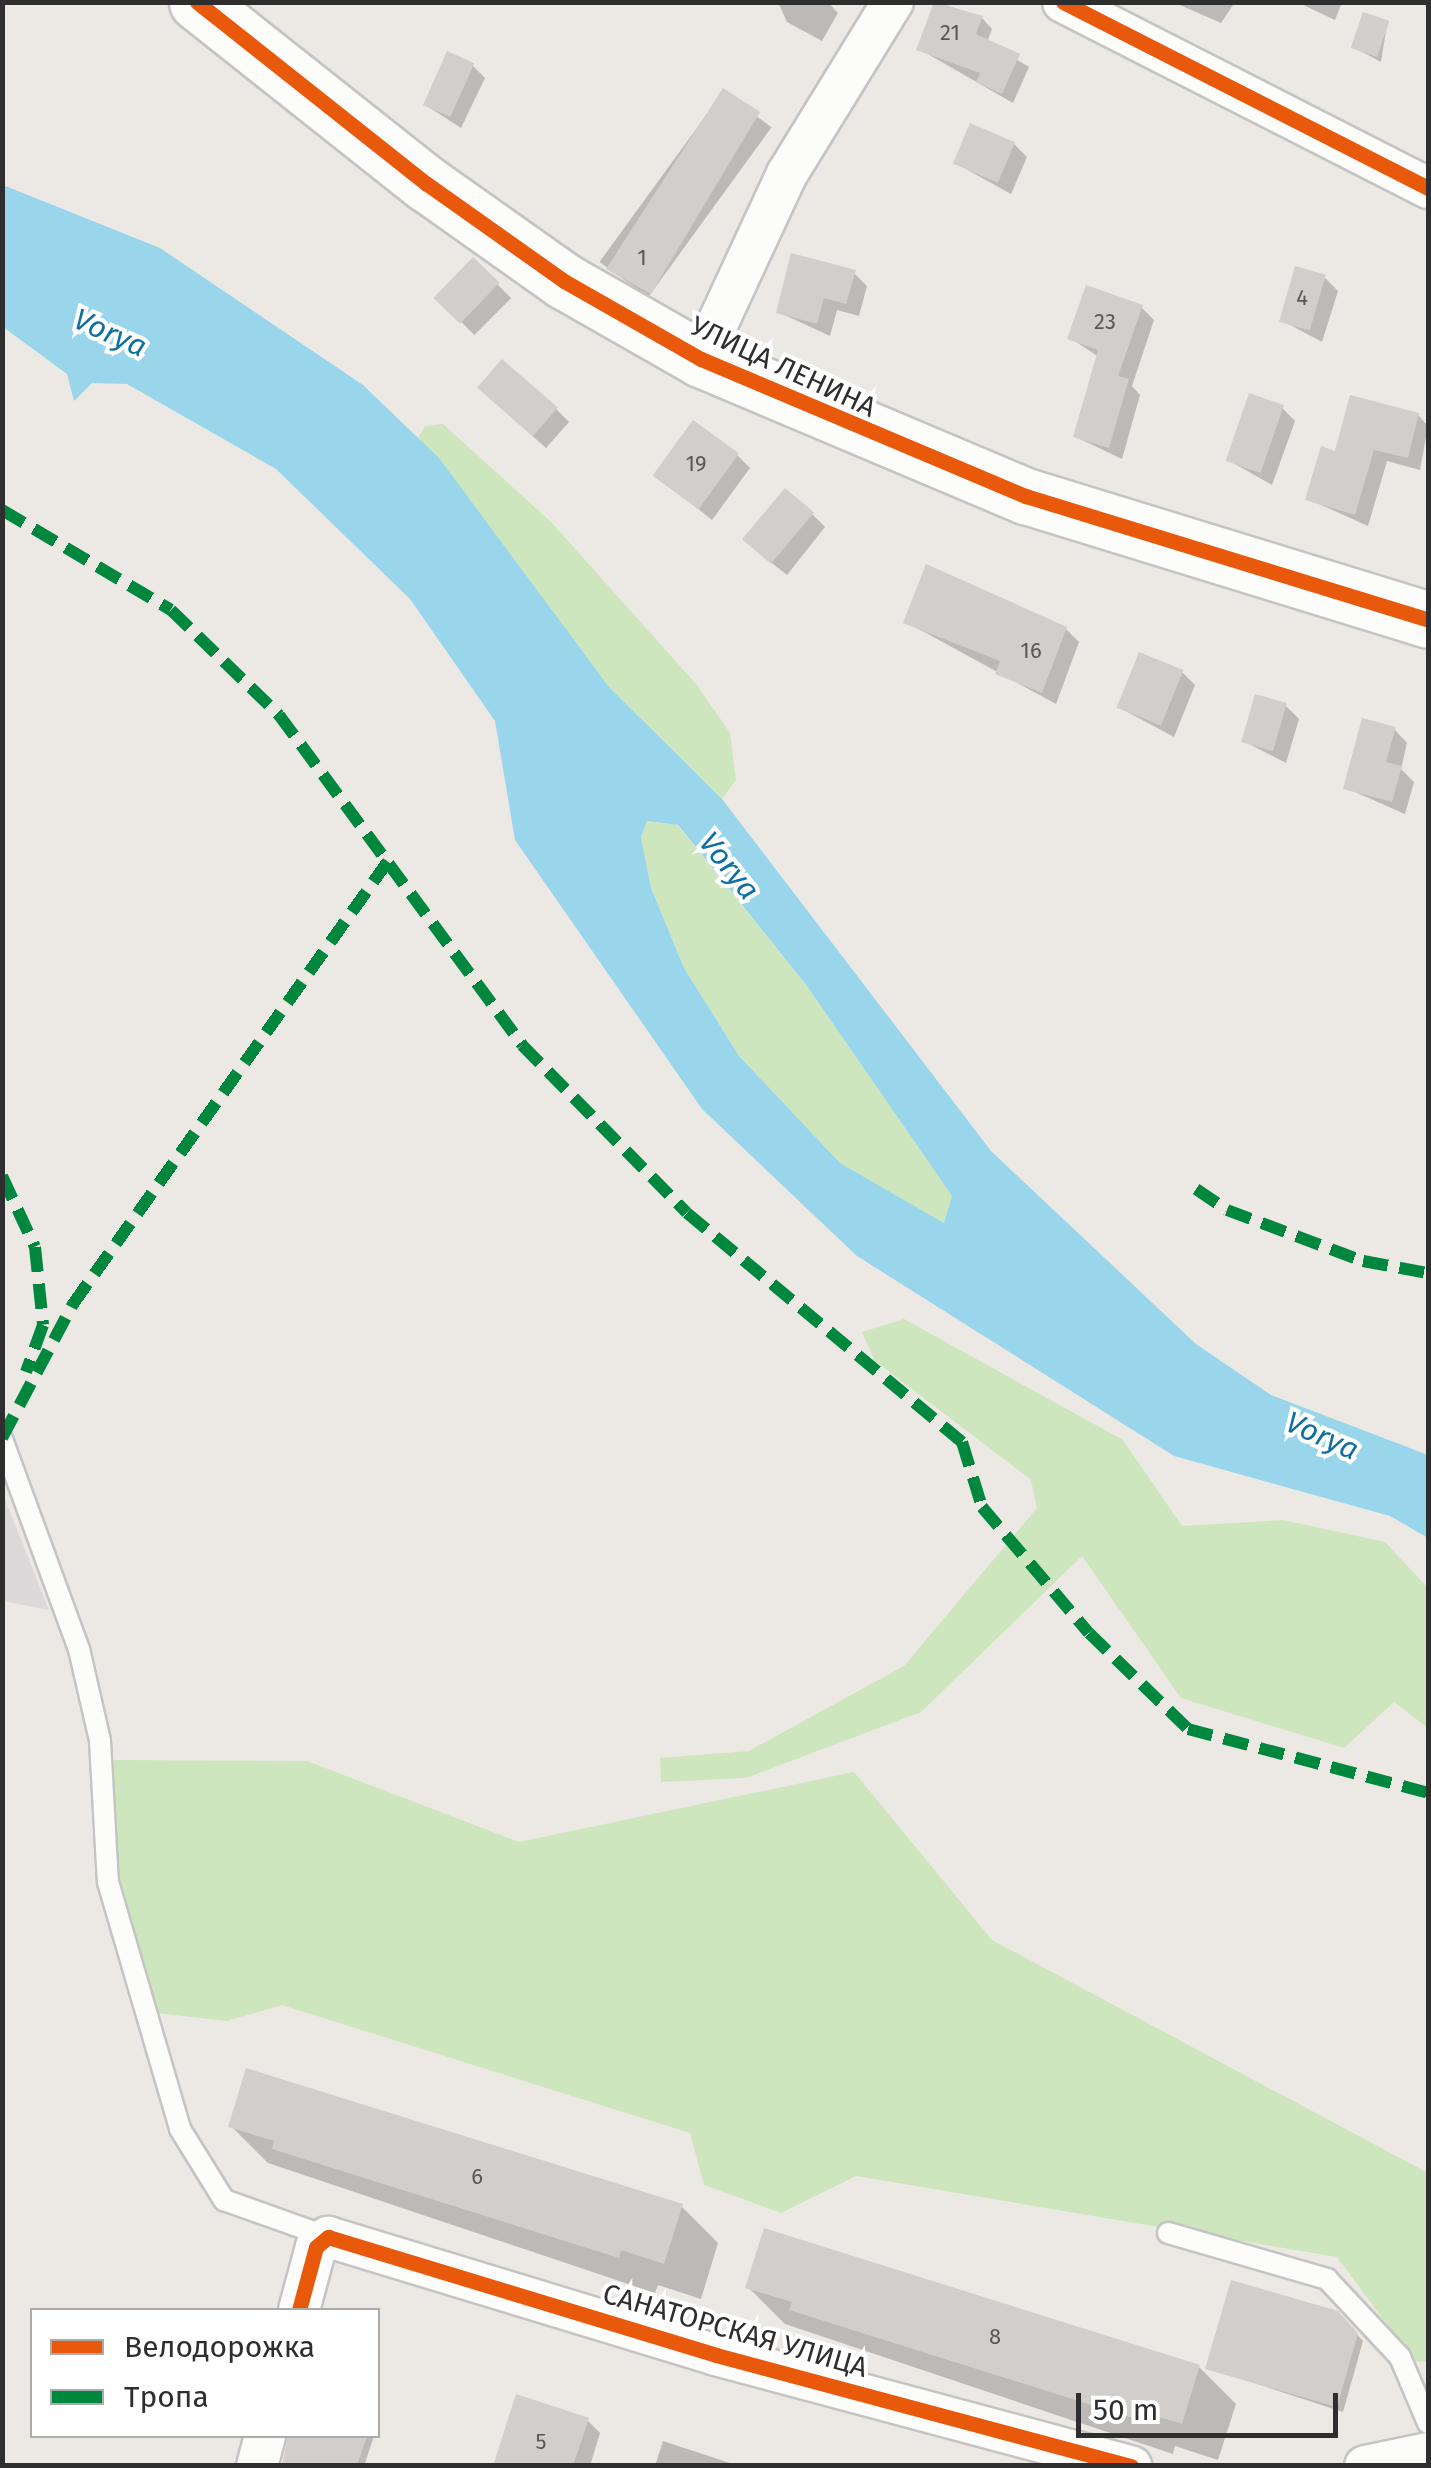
<!DOCTYPE html>
<html>
<head>
<meta charset="utf-8">
<style>
	body { margin:0 }
	#map { position:relative; width:1431px; height:2468px; overflow:hidden; background:#ece8e4; font-family:"Fira Sans",sans-serif }
	div>[style] { position:absolute }
	.industrial>* { inset:0; background:#dcd9db }
	.green>* { inset:0; background:#cee6be }
	.water>* { inset:0; background:#99d6ec }
	.shadow>* { inset:0; background:#0003; transform-origin:0 0 }
	.building>* { inset:0; background:#d1cecb; transform-origin:0 0 }
	.roads { filter:drop-shadow(2px 0 #c5c4c5) drop-shadow(-2px 0 #c5c4c5) drop-shadow(0 2px #c5c4c5) drop-shadow(0 -2px #c5c4c5) }
	.lane>* { height:20px; margin:-10px; padding:0 10px; transform-origin:10px; border-radius:10px; background:#fcfcfb }
	.street>* { height:40px; margin:-20px; padding:0 20px; transform-origin:20px; border-radius:20px; background:#fcfcfb }
	.secondary>* { height:55px; margin:-27.5px; padding:0 27.5px; transform-origin:27.5px; border-radius:27.5px; background:#fcfcfb }
	.quiet>* { height:12px; margin-top:-6px; transform-origin:0; background:repeating-linear-gradient(90deg,#00873e 0 25px,transparent 0 37px) }
	.cycleway>* { height:15px; margin:-7.5px; padding:0 7.5px; transform-origin:7.5px; border-radius:7.5px; background:#e8590c }
	span { translate:-50% -50%; white-space:nowrap; text-align:center; line-height:1.15; -webkit-text-stroke:8px #fff; paint-order:stroke }
	.number-label { font-size:22px; color:#585857 }
	.number-label span { -webkit-text-stroke-width:0 }
	.street-label { font-size:28px; color:#2e2e2e }
	.water-label { font-size:30px; color:#0d6fa3; font-style:italic }
	.frame { position:absolute; inset:0; border:5px solid #2e2e2e; pointer-events:none }
	.legend { position:absolute; left:30px; top:2308px; width:350px; height:130px; box-sizing:border-box; background:#fff; border:2px solid #ababab; margin:0; padding:12px 18px; list-style:none; font-size:30px; color:#2e2e2e }
	.legend li { display:flex; align-items:center; gap:20px; height:50px }
	.legend b { width:50px; border:2px solid #ababab }
	.scale { position:absolute; left:1076px; top:2393px; width:262px; height:45px; box-sizing:border-box; border:5px solid #2e2e2e; border-top:0; padding-left:12px; font-size:30px; line-height:35px; white-space:nowrap; color:#2e2e2e; -webkit-text-stroke:8px #fff; paint-order:stroke }
</style>
</head>
<body>
<div id="map">
	<div class="industrial">
		<div style="clip-path:polygon(3px 1494px,49px 1610px,3px 1601px)"></div>
	</div>
	<div class="green">
		<div style="clip-path:polygon(443px 424px,551px 522px,697px 685px,730px 733px,736px 780px,722px 799px,609px 687px,418px 438px,425px 426px)"></div>
		<div style="clip-path:polygon(647px 821px,677px 825px,807px 986px,952px 1196px,944px 1223px,840px 1163px,739px 1056px,684px 968px,651px 888px,641px 837px)"></div>
		<div style="clip-path:polygon(904px 1319px,1123px 1440px,1182px 1526px,1283px 1520px,1385px 1542px,1428px 1588px,1428px 1728px,1394px 1702px,1344px 1748px,1181px 1698px,1082px 1556px,921px 1712px,746px 1778px,661px 1782px,660px 1758px,749px 1751px,904px 1666px,1037px 1508px,1031px 1480px,874px 1360px,862px 1332px)"></div>
		<div style="clip-path:polygon(113px 1760px,307px 1761px,519px 1842px,854px 1772px,992px 1940px,1428px 2173px,1428px 2362px,1414px 2361px,1337px 2257px,856px 2176px,781px 2213px,704px 2185px,690px 2133px,282px 2005px,227px 2021px,157px 2013px,117px 1870px)"></div>
	</div>
	<div class="water">
		<div style="clip-path:polygon(evenodd,3px 185px,160px 248px,363px 385px,439px 458px,609px 687px,722px 799px,991px 1151px,1196px 1344px,1271px 1395px,1428px 1455px,1428px 1538px,1390px 1516px,1174px 1456px,857px 1256px,702px 1109px,515px 840px,495px 721px,410px 599px,276px 469px,127px 384px,92px 383px,74px 401px,67px 374px,3px 327px,3px 185px,647px 821px,678px 825px,807px 986px,952px 1196px,944px 1223px,840px 1163px,739px 1056px,684px 968px,651px 888px,641px 837px,647px 821px)"></div>
	</div>
	<div class="shadow">
		<div style="clip-path:polygon(778px 2px,828px 2px,838px 13px,822px 41px,787px 22px)"></div>
		<div style="clip-path:polygon(937px 2px,982px 18px,992px 29px,987px 42px,1029px 67px,1013px 103px,919px 49px)"></div>
		<div style="clip-path:polygon(1173px 2px,1235px 2px,1221px 23px)"></div>
		<div style="clip-path:polygon(1297px 2px,1342px 2px,1335px 20px)"></div>
		<div style="clip-path:polygon(1387px 24px,1381px 62px,1353px 47px)"></div>
		<div style="clip-path:polygon(472px 65px,485px 78px,461px 128px,424px 104px)"></div>
		<div style="left:723px;top:92px;width:60px;height:210px;rotate:36deg"></div>
		<div style="clip-path:polygon(1014px 144px,1027px 157px,1011px 194px,955px 163px)"></div>
		<div style="left:473px;top:260px;width:54px;height:52px;rotate:45deg"></div>
		<div style="clip-path:polygon(854px 273px,867px 286px,859px 316px,837px 310px,830px 336px,778px 312px)"></div>
		<div style="clip-path:polygon(1325px 278px,1338px 291px,1322px 342px,1281px 320px)"></div>
		<div style="clip-path:polygon(1141px 307px,1154px 320px,1132px 386px,1140px 395px,1122px 459px,1076px 437px,1099px 357px,1070px 338px)"></div>
		<div style="clip-path:polygon(493px 401px,556px 409px,569px 422px,546px 448px)"></div>
		<div style="clip-path:polygon(1282px 408px,1295px 421px,1272px 485px,1228px 460px)"></div>
		<div style="clip-path:polygon(1418px 415px,1428px 426px,1420px 470px,1387px 461px,1368px 526px,1308px 499px,1337px 454px)"></div>
		<div style="clip-path:polygon(737px 455px,750px 468px,712px 520px,656px 475px)"></div>
		<div style="clip-path:polygon(812px 514px,825px 527px,787px 575px,759px 553px)"></div>
		<div style="clip-path:polygon(906px 622px,1066px 629px,1079px 642px,1056px 704px)"></div>
		<div style="clip-path:polygon(1182px 672px,1195px 685px,1174px 737px,1120px 708px)"></div>
		<div style="clip-path:polygon(1286px 706px,1299px 719px,1286px 763px,1245px 742px)"></div>
		<div style="clip-path:polygon(1394px 729px,1407px 743px,1401px 769px,1414px 782px,1405px 814px,1346px 788px)"></div>
		<div style="clip-path:polygon(231px 2126px,681px 2206px,718px 2243px,701px 2299px,658px 2285px,655px 2293px,268px 2163px)"></div>
		<div style="clip-path:polygon(748px 2287px,1199px 2367px,1236px 2404px,1218px 2460px,1175px 2446px,1173px 2454px,785px 2324px)"></div>
		<div style="clip-path:polygon(1337px 2313px,1363px 2341px,1343px 2412px,1208px 2368px)"></div>
		<div style="clip-path:polygon(587px 2420px,600px 2433px,590px 2466px,496px 2466px)"></div>
		<div style="clip-path:polygon(290px 2436px,374px 2436px,364px 2466px,284px 2466px)"></div>
		<div style="clip-path:polygon(663px 2441px,733px 2464px,735px 2466px,655px 2466px)"></div>
	</div>
	<div class="building">
		<div style="clip-path:polygon(934px 2px,983px 16px,976px 34px,1020px 54px,1002px 94px,976px 82px,980px 73px,916px 50px)"></div>
		<div style="left:1363px;top:12px;width:28px;height:38px;rotate:19deg"></div>
		<div style="left:447px;top:51px;width:30px;height:59px;rotate:24deg"></div>
		<div style="clip-path:polygon(723px 88px,760px 112px,651px 294px,606px 269px)"></div>
		<div style="left:970px;top:123px;width:49px;height:44px;rotate:23deg"></div>
		<div style="clip-path:polygon(791px 253px,856px 270px,846px 304px,824px 298px,817px 324px,776px 313px)"></div>
		<div style="left:473px;top:257px;width:37px;height:57px;rotate:44deg"></div>
		<div style="left:1295px;top:266px;width:32px;height:58px;rotate:16deg"></div>
		<div style="clip-path:polygon(1086px 285px,1143px 305px,1118px 376px,1129px 379px,1109px 448px,1073px 437px,1098px 350px,1067px 339px)"></div>
		<div style="left:502px;top:359px;width:74px;height:38px;rotate:41deg"></div>
		<div style="left:1249px;top:393px;width:37px;height:72px;rotate:19deg"></div>
		<div style="clip-path:polygon(1350px 395px,1419px 413px,1408px 458px,1374px 450px,1355px 515px,1305px 500px,1321px 446px,1335px 451px)"></div>
		<div style="left:693px;top:420px;width:57px;height:69px;rotate:36deg"></div>
		<div style="left:785px;top:488px;width:38px;height:67px;rotate:40deg"></div>
		<div style="clip-path:polygon(926px 564px,1067px 627px,1042px 693px,995px 674px,1000px 661px,903px 623px)"></div>
		<div style="left:1139px;top:652px;width:48px;height:60px;rotate:22deg"></div>
		<div style="left:1255px;top:694px;width:33px;height:50px;rotate:16deg"></div>
		<div style="clip-path:polygon(1362px 718px,1396px 727px,1386px 762px,1402px 766px,1392px 802px,1343px 789px)"></div>
		<div style="clip-path:polygon(246px 2068px,683px 2204px,664px 2264px,621px 2250px,619px 2258px,272px 2149px,274px 2141px,228px 2127px)"></div>
		<div style="clip-path:polygon(764px 2228px,1200px 2365px,1182px 2424px,1138px 2411px,1136px 2419px,789px 2310px,792px 2302px,745px 2288px)"></div>
		<div style="clip-path:polygon(1231px 2280px,1338px 2311px,1358px 2333px,1337px 2407px,1205px 2369px)"></div>
		<div style="clip-path:polygon(516px 2394px,589px 2418px,573px 2466px,493px 2466px)"></div>
		<div style="clip-path:polygon(288px 2436px,367px 2436px,357px 2466px,282px 2466px)"></div>
	</div>
	<div class="roads">
		<div class="lane">
			<div style="left:2px;top:1439px;width:224px;rotate:69.9deg"></div>
			<div style="left:79px;top:1649px;width:94px;rotate:77.1deg"></div>
			<div style="left:100px;top:1741px;width:141px;rotate:86.8deg"></div>
			<div style="left:108px;top:1882px;width:257px;rotate:73.7deg"></div>
			<div style="left:180px;top:2129px;width:84px;rotate:58.2deg"></div>
			<div style="left:224px;top:2200px;width:110px;rotate:19.6deg"></div>
			<div style="left:1168px;top:2233px;width:166px;rotate:16.1deg"></div>
			<div style="left:1327px;top:2279px;width:107px;rotate:46.9deg"></div>
			<div style="left:1400px;top:2357px;width:72px;rotate:67deg"></div>
		</div>
		<div class="street">
			<div style="left:1063px;top:2px;width:410px;rotate:27deg"></div>
			<div style="left:701px;top:359px;width:204px;rotate:-65.1deg"></div>
			<div style="left:787px;top:174px;width:202px;rotate:-58.4deg"></div>
			<div style="left:299px;top:2310px;width:65px;rotate:-74.9deg"></div>
			<div style="left:316px;top:2247px;width:16px;rotate:-40deg"></div>
			<div style="left:328px;top:2237px;width:406px;rotate:16.9deg"></div>
			<div style="left:716px;top:2355px;width:430px;rotate:15deg"></div>
			<div style="left:257px;top:2466px;width:31px;rotate:-75deg"></div>
			<div style="left:1365px;top:2466px;width:64px;rotate:-11.7deg"></div>
		</div>
		<div class="secondary">
			<div style="left:197px;top:2px;width:293px;rotate:38.4deg"></div>
			<div style="left:427px;top:184px;width:168px;rotate:35.3deg"></div>
			<div style="left:564px;top:281px;width:158px;rotate:29.7deg"></div>
			<div style="left:701px;top:359px;width:353px;rotate:22.9deg"></div>
			<div style="left:1026px;top:496px;width:421px;rotate:17.1deg"></div>
		</div>
	</div>
	<div class="quiet">
		<div style="left:2px;top:510px;width:196px;rotate:30.6deg"></div>
		<div style="left:171px;top:610px;width:151px;rotate:44.2deg"></div>
		<div style="left:279px;top:715px;width:410px;rotate:53.6deg"></div>
		<div style="left:522px;top:1045px;width:235px;rotate:45.5deg"></div>
		<div style="left:687px;top:1213px;width:358px;rotate:39.8deg"></div>
		<div style="left:962px;top:1442px;width:68px;rotate:72.9deg"></div>
		<div style="left:982px;top:1507px;width:165px;rotate:49.7deg"></div>
		<div style="left:1089px;top:1633px;width:138px;rotate:44.1deg"></div>
		<div style="left:1188px;top:1729px;width:248px;rotate:14.9deg"></div>
		<div style="left:2px;top:1176px;width:78px;rotate:65.1deg"></div>
		<div style="left:35px;top:1247px;width:78px;rotate:84.1deg"></div>
		<div style="left:43px;top:1325px;width:50px;rotate:109.9deg"></div>
		<div style="left:1196px;top:1189px;width:37px;rotate:34deg"></div>
		<div style="left:1227px;top:1210px;width:145px;rotate:20.6deg"></div>
		<div style="left:1363px;top:1261px;width:66px;rotate:10.5deg"></div>
		<div style="left:2px;top:1438px;width:152px;rotate:-62.1deg"></div>
		<div style="left:73px;top:1304px;width:549px;rotate:-54.57deg"></div>
	</div>
	<div class="cycleway">
		<div style="left:197px;top:2px;width:293px;rotate:38.4deg"></div>
		<div style="left:427px;top:184px;width:168px;rotate:35.3deg"></div>
		<div style="left:564px;top:281px;width:158px;rotate:29.7deg"></div>
		<div style="left:701px;top:359px;width:353px;rotate:22.9deg"></div>
		<div style="left:1026px;top:496px;width:421px;rotate:17.1deg"></div>
		<div style="left:1063px;top:2px;width:410px;rotate:27deg"></div>
		<div style="left:299px;top:2310px;width:65px;rotate:-74.9deg"></div>
		<div style="left:316px;top:2247px;width:16px;rotate:-40deg"></div>
		<div style="left:328px;top:2237px;width:406px;rotate:16.9deg"></div>
		<div style="left:716px;top:2355px;width:430px;rotate:15deg"></div>
	</div>
	<div class="number-label">
		<span style="left:950px;top:33px">21</span>
		<span style="left:642px;top:258px">1</span>
		<span style="left:1302px;top:298px">4</span>
		<span style="left:1105px;top:322px">23</span>
		<span style="left:696px;top:464px">19</span>
		<span style="left:1031px;top:651px">16</span>
		<span style="left:477px;top:2177px">6</span>
		<span style="left:995px;top:2337px">8</span>
		<span style="left:541px;top:2442px">5</span>
	</div>
	<div class="street-label">
		<span style="left:783px;top:367px;rotate:25deg">УЛИЦА ЛЕНИНА</span>
		<span style="left:735px;top:2331px;rotate:16deg">САНАТОРСКАЯ УЛИЦА</span>
	</div>
	<div class="water-label">
		<span style="left:110px;top:333px;rotate:24deg">Vorya</span>
		<span style="left:729px;top:866px;rotate:51deg">Vorya</span>
		<span style="left:1322px;top:1436px;rotate:24deg">Vorya</span>
	</div>
	<div class="frame"></div>
	<ul class="legend">
	<li><b style="height:12px;background:#e8590c"></b>Велодорожка</li>
	<li><b style="height:12px;background:#00873e"></b>Тропа</li>
	</ul>
	<div class="scale">50 m</div>
</div>
</body>
</html>
